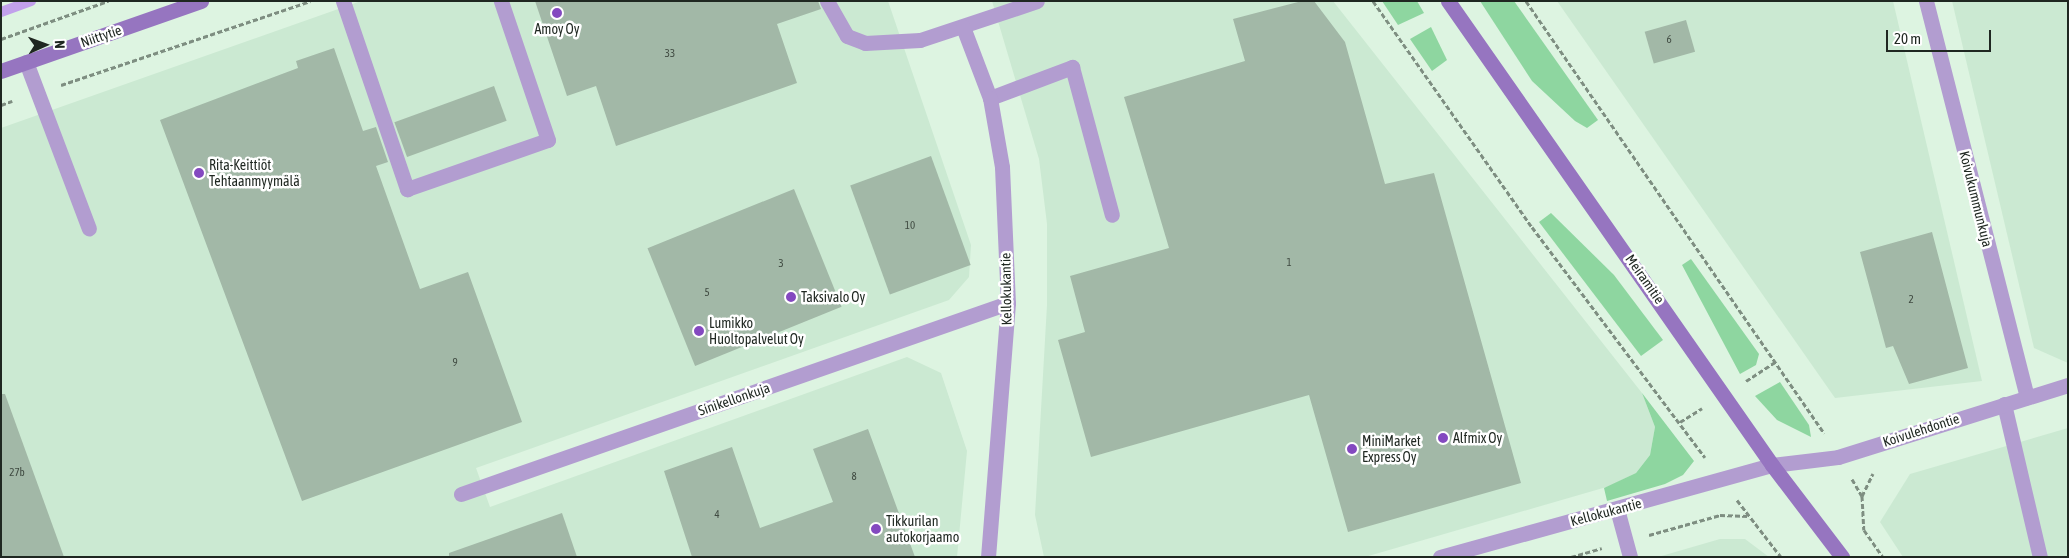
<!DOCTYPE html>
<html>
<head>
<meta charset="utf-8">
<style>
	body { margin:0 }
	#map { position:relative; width:2069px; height:558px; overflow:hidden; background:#ddf4e1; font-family:"Asap Condensed",sans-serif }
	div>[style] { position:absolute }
	.built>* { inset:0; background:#cbe9d2 }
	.green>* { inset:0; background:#8ed6a0 }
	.stream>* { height:10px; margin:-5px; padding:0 5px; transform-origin:5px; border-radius:5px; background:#c1a0eb }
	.building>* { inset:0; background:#a2b8a7; transform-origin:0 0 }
	.path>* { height:3px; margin-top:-1.5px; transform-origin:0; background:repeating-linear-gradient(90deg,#7e8e81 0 5px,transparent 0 7.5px) }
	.lane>* { height:15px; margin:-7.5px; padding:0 7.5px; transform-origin:7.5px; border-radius:7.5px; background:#b29dd0 }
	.street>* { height:15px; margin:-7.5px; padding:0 7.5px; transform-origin:7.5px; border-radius:7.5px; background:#b29dd0 }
	.secondary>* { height:15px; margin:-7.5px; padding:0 7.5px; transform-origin:7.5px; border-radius:7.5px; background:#9675c0 }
	.dots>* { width:14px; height:14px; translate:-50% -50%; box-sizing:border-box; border:2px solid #fff; border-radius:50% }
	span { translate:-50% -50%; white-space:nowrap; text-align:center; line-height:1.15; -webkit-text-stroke:5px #fff; paint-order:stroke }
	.number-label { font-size:11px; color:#404b42 }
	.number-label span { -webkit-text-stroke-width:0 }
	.poi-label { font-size:14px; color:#1f2721 }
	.left { translate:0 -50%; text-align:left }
	.street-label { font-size:14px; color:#1f2721 }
	.frame { position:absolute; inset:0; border:2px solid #1f2721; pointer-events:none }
	.north { position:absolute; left:20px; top:20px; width:50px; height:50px; -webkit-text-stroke:4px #fff; paint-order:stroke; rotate:88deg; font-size:14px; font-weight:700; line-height:20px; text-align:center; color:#1f2721 }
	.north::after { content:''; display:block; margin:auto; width:18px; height:22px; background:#1f2721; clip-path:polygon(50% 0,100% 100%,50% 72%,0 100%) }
	.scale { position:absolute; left:1886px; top:30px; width:105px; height:22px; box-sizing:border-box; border:2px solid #1f2721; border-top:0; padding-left:6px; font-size:15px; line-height:18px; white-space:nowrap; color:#1f2721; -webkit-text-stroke:4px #fff; paint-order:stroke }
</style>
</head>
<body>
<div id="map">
	<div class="built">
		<div style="clip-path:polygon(361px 1px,888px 1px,971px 245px,969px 277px,949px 300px,476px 468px,490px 507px,907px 357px,941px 373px,967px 451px,957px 557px,1px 557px,1px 128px)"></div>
		<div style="clip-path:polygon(992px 1px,1333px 1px,1642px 393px,1655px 427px,1650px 455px,1636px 473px,1610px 486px,1365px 557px,1044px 557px,1035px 515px,1047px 305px,1047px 224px,1039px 159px)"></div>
		<div style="clip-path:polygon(1557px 1px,1893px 1px,1982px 381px,1835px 398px)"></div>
		<div style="clip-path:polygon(1952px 1px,2068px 1px,2068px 363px,2034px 348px)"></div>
		<div style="clip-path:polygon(2068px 428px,2068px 557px,1903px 557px,1880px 522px,1910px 474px)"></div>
		<div style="clip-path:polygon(1720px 539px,1745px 539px,1769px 557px,1658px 557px)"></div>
	</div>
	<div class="green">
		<div style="clip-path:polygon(1382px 1px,1417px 1px,1424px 13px,1398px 25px)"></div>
		<div style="clip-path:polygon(1480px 1px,1514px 1px,1598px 120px,1587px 128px,1575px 121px,1532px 81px)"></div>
		<div style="clip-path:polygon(1431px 27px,1447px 60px,1432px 71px,1410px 39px)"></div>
		<div style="clip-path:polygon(1551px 213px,1614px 275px,1663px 340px,1641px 356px,1539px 222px)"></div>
		<div style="clip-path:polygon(1691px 259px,1759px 354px,1756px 365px,1740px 374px,1682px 265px)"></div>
		<div style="clip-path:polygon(1780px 382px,1809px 425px,1811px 437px,1777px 420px,1755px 396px)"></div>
		<div style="clip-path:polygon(1642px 393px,1694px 461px,1683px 475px,1665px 484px,1607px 501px,1604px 488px,1636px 473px,1650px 455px,1655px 427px)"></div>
	</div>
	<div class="stream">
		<div style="left:1px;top:12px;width:32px;rotate:-20deg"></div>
	</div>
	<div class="building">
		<div style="clip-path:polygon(535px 1px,818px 1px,821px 9px,777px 24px,797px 83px,616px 146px,596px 86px,567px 96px)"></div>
		<div style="clip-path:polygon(1302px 1px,1314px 1px,1345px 42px,1385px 184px,1434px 173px,1521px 483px,1348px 532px,1309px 395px,1091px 457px,1058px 340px,1085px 332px,1070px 276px,1169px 248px,1124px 97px,1245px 61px,1233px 19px)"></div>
		<div style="left:1686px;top:20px;width:33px;height:43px;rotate:74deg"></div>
		<div style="clip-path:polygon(334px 48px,363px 131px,376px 127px,388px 162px,376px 166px,420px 289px,468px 272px,522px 422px,302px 501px,160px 120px,298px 68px,296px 61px)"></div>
		<div style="left:494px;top:86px;width:37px;height:106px;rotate:70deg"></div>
		<div style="left:931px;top:156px;width:116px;height:86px;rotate:70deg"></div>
		<div style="left:794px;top:189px;width:127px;height:158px;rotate:68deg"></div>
		<div style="clip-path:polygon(1932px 232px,1968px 368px,1909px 384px,1893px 346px,1886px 348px,1860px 252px)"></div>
		<div style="clip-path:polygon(1px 394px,5px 394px,64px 557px,1px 557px)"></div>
		<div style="clip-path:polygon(868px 429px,915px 557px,692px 557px,664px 471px,732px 447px,760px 528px,833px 502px,813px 449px)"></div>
		<div style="clip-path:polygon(562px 513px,577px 557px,449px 557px,449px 553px)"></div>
	</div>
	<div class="path">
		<div style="left:1373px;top:1px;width:276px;rotate:54.9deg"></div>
		<div style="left:1532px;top:227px;width:288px;rotate:53.1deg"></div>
		<div style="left:1526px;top:1px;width:525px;rotate:55.4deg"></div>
		<div style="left:1px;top:39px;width:114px;rotate:-19.6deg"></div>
		<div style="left:61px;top:85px;width:263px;rotate:-18.6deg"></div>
		<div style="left:1px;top:105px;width:12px;rotate:-20deg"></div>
		<div style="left:1746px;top:381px;width:37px;rotate:-33deg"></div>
		<div style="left:1680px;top:422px;width:26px;rotate:-32deg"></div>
		<div style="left:1852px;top:479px;width:20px;rotate:60deg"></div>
		<div style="left:1862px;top:496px;width:34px;rotate:87deg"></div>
		<div style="left:1864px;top:530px;width:33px;rotate:55deg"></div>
		<div style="left:1862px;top:496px;width:25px;rotate:-64deg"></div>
		<div style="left:1737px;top:500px;width:72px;rotate:52.3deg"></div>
		<div style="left:1649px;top:535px;width:74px;rotate:-15.7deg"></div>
		<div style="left:1720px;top:515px;width:28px;rotate:2deg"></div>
		<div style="left:1571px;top:557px;width:32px;rotate:-16deg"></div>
	</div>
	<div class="lane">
		<div style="left:343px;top:1px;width:199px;rotate:71.2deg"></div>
		<div style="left:407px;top:189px;width:149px;rotate:-19.2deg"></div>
		<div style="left:548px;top:140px;width:147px;rotate:-108.7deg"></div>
		<div style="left:827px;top:1px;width:40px;rotate:60.3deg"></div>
		<div style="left:847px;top:36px;width:19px;rotate:21deg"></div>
		<div style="left:865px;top:43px;width:55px;rotate:-3.1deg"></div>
		<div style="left:920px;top:40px;width:123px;rotate:-18.4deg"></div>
		<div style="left:26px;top:62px;width:178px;rotate:69.3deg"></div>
		<div style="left:990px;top:98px;width:88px;rotate:-20.7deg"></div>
		<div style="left:1072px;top:67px;width:153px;rotate:74.9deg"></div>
		<div style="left:2004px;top:404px;width:157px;rotate:76.8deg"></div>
		<div style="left:1617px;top:509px;width:50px;rotate:74.8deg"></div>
	</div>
	<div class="street">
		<div style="left:1926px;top:1px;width:409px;rotate:75.7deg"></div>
		<div style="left:963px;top:27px;width:76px;rotate:69.2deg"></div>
		<div style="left:990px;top:98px;width:70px;rotate:80.1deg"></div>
		<div style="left:1002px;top:167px;width:136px;rotate:87.5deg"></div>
		<div style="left:1008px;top:303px;width:255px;rotate:94.5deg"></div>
		<div style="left:461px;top:494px;width:579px;rotate:-19.25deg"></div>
		<div style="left:1440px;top:557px;width:345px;rotate:-15.5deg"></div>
		<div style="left:1772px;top:465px;width:66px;rotate:-6.9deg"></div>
		<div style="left:1838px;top:457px;width:241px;rotate:-17.4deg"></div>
	</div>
	<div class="secondary">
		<div style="left:1448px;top:1px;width:566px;rotate:55.07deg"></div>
		<div style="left:1772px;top:465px;width:116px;rotate:52.7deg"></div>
		<div style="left:1px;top:71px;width:212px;rotate:-19.3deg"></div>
	</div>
	<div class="dots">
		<div style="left:557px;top:13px;background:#8449c0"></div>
		<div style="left:199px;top:173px;background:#8449c0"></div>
		<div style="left:791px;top:297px;background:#8449c0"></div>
		<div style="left:699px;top:331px;background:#8449c0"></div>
		<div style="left:1443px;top:438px;background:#8449c0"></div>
		<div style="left:1352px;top:449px;background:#8449c0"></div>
		<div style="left:876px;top:529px;background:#8449c0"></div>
	</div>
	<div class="number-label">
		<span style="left:1669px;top:39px">6</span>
		<span style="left:670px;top:53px">33</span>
		<span style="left:910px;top:225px">10</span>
		<span style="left:1289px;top:262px">1</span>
		<span style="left:781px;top:263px">3</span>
		<span style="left:707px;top:292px">5</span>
		<span style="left:1911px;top:299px">2</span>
		<span style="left:455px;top:362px">9</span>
		<span style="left:17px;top:472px">27b</span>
		<span style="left:854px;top:476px">8</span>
		<span style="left:717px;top:514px">4</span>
	</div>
	<div class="poi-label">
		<span style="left:557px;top:29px">Amoy Oy</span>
		<span class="left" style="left:209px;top:173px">Rita-Keittiöt<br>Tehtaanmyymälä</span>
		<span class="left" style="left:801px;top:297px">Taksivalo Oy</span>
		<span class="left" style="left:709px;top:331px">Lumikko<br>Huoltopalvelut Oy</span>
		<span class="left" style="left:1453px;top:438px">Alfmix Oy</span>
		<span class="left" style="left:1362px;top:449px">MiniMarket<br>Express Oy</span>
		<span class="left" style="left:886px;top:529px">Tikkurilan<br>autokorjaamo</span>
	</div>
	<div class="street-label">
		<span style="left:101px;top:36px;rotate:-19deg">Niittytie</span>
		<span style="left:1976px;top:199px;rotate:76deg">Koivukummunkuja</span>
		<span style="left:1645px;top:279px;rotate:55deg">Meiramitie</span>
		<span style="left:1006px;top:289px;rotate:-91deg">Kellokukantie</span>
		<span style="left:734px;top:399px;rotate:-19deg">Sinikellonkuja</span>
		<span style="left:1921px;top:430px;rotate:-18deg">Koivulehdontie</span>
		<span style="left:1606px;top:512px;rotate:-15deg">Kellokukantie</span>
	</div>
	<div class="frame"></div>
	<div class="north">N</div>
	<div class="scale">20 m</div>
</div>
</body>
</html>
